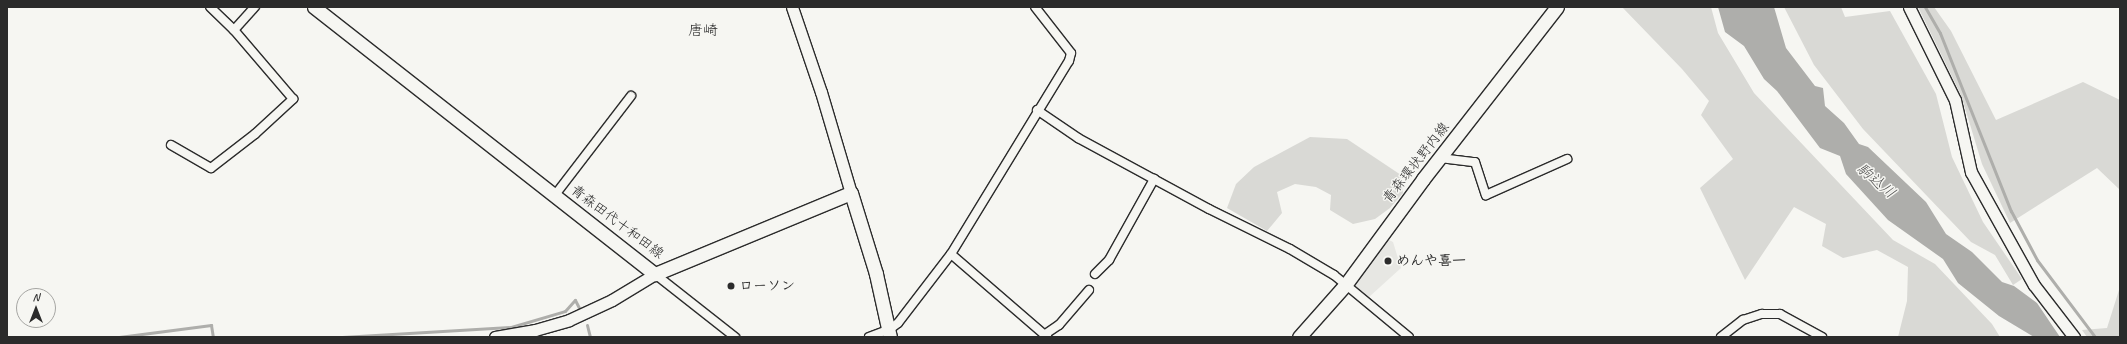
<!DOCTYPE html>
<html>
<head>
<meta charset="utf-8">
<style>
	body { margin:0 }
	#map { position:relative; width:2127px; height:344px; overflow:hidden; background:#f6f6f2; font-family:Caveat,"Klee One",sans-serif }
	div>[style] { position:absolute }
	.built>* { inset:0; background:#e7e7e3 }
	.green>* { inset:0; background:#d9d9d5 }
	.water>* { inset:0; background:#aeaeab }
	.stream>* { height:3px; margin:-1.5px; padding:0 1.5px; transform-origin:1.5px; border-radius:1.5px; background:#aeaeab }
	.roads { filter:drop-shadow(1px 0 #2b2b2b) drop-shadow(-1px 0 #2b2b2b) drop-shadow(0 1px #2b2b2b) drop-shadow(0 -1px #2b2b2b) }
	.minor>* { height:8px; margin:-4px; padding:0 4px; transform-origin:4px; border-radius:4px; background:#f6f6f2 }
	.tertiary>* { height:11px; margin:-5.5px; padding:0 5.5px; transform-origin:5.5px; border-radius:5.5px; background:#f6f6f2 }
	.primary>* { height:13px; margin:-6.5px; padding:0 6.5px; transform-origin:6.5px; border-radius:6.5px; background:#f6f6f2 }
	.dots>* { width:11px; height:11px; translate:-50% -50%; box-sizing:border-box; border:2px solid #f6f6f2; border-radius:50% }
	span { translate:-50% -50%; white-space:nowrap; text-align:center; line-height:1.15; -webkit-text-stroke:3px #f6f6f2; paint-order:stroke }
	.street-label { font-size:14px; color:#2b2b2b }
	.poi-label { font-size:14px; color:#2b2b2b; font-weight:700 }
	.left { translate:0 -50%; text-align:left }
	.neighbourhood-label { font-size:15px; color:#2b2b2b }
	.water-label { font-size:15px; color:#525251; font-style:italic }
	.frame { position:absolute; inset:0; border:8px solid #2b2b2b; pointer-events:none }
	.north { position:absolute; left:16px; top:288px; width:40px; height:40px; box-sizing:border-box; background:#f6f6f2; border:1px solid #a5a5a2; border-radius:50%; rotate:0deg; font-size:11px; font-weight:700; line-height:16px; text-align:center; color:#2b2b2b }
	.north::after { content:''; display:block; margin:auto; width:14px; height:18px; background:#2b2b2b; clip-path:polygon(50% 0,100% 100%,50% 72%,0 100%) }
</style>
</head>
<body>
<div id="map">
	<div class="built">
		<div style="clip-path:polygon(1387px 239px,1393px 242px,1401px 268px,1369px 297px,1354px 285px)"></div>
	</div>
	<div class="green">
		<div style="clip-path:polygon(1622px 7px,1711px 7px,1718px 33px,1754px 93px,1893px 240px,1935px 264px,1992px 324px,2000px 337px,1898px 337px,1907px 301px,1908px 267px,1877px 250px,1843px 258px,1822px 246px,1826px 224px,1794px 207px,1745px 280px,1700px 188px,1733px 159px,1701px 115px,1709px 101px,1682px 69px)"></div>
		<div style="clip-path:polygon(1784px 7px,1841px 7px,1845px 17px,1890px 11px,1936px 94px,1952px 157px,1983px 222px,2022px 279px,2013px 285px,1995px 255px,1971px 242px,1863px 129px,1814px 65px)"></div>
		<div style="clip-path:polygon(1918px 7px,1934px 7px,1951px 31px,1996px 120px,2083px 82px,2120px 100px,2120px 337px,2087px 337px,2082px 330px,2107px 328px,2119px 290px,2119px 189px,2097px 168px,2010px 223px,1982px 164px,1961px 95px)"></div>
		<div style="clip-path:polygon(1310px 137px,1347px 139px,1401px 175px,1403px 193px,1390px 208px,1375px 219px,1353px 224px,1330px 210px,1331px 195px,1316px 187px,1295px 184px,1277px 192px,1282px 213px,1267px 231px,1227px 208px,1236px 184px,1254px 167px)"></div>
	</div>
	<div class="water">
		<div style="clip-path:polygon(1718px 7px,1774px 7px,1786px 48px,1815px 86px,1823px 88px,1825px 106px,1844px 123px,1859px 144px,1868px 147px,1926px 202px,1946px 234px,1972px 252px,2002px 282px,2014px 286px,2037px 303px,2060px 337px,2034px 337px,1999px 316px,1958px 283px,1943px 259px,1888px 220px,1846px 174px,1840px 156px,1820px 148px,1777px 91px,1764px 79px,1744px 46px,1725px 32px)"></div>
	</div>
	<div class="stream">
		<div style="left:1925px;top:7px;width:30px;rotate:60deg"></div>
		<div style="left:1940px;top:33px;width:192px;rotate:68.3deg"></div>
		<div style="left:2011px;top:211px;width:55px;rotate:62deg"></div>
		<div style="left:2037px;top:260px;width:96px;rotate:53deg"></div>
		<div style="left:587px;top:325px;width:12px;rotate:76deg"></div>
		<div style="left:119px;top:337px;width:93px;rotate:-7.4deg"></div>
		<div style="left:211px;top:325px;width:12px;rotate:81deg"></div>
		<div style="left:342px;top:337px;width:169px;rotate:-3.4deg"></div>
		<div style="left:511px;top:327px;width:56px;rotate:-16.5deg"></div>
		<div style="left:565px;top:311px;width:15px;rotate:-48deg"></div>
		<div style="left:575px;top:300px;width:11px;rotate:63deg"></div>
	</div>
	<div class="roads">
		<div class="minor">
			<div style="left:234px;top:30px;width:31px;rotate:-48deg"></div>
			<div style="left:1037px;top:110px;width:50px;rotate:34.3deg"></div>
			<div style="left:1078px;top:138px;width:149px;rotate:28.5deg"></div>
			<div style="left:1209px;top:209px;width:90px;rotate:26.3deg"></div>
			<div style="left:1290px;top:249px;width:51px;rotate:30.6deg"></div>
			<div style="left:1334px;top:275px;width:97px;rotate:39.6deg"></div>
			<div style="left:171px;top:145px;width:46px;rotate:29.9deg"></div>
			<div style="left:211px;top:168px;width:56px;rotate:-37.7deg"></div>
			<div style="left:255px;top:134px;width:52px;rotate:-42.6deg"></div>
			<div style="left:293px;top:99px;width:91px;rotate:-130.5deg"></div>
			<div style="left:234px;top:30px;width:33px;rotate:-136deg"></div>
			<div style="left:1440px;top:158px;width:35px;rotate:7deg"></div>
			<div style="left:1475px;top:162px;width:35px;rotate:72deg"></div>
			<div style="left:1486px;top:195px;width:89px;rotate:-24deg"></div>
			<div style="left:555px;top:195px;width:125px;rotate:-52.5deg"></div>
			<div style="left:951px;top:254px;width:127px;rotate:40.8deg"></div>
			<div style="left:655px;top:274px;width:102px;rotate:38.2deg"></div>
			<div style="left:1095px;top:274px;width:20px;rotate:-45deg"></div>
			<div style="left:1109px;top:260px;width:93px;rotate:-60.9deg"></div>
			<div style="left:1044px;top:335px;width:18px;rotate:-34deg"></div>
			<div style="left:1059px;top:325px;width:46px;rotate:-49.4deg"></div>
			<div style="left:869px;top:337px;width:22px;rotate:-21deg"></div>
			<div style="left:890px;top:329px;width:10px;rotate:-37deg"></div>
			<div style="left:898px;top:323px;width:87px;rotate:-52.5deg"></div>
			<div style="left:951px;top:254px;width:226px;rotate:-58.6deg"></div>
			<div style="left:1069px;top:61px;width:8px;rotate:-76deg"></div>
			<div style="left:1071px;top:53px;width:58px;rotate:-128deg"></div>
			<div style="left:1721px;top:337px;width:28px;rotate:-38deg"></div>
			<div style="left:1743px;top:320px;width:20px;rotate:-18deg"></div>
			<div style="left:1762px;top:314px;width:18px"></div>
			<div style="left:1780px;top:314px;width:48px;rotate:28.7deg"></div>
		</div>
		<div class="tertiary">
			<div style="left:792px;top:7px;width:90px;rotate:71.2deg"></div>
			<div style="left:821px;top:92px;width:105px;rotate:73.5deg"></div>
			<div style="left:1909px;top:7px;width:104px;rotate:63.7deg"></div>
			<div style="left:1955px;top:100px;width:74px;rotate:77.5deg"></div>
			<div style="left:1971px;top:172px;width:129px;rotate:60.9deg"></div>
			<div style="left:2034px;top:285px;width:66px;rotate:52.4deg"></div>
			<div style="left:495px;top:337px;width:41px;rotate:-9.9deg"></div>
			<div style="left:535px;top:330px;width:35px;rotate:-16deg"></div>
			<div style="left:569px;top:320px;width:47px;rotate:-24.9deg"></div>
			<div style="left:612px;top:300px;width:50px;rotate:-31.2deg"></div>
		</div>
		<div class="primary">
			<div style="left:314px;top:7px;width:433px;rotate:38.1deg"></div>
			<div style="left:655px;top:274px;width:212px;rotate:-22.5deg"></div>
			<div style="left:851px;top:193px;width:85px;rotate:72.8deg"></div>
			<div style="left:876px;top:274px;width:65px;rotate:77.5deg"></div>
			<div style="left:1299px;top:337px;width:71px;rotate:-48.4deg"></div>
			<div style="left:1346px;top:284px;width:130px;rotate:-53.7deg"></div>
			<div style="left:1423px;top:179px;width:218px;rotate:-52.1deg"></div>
		</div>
	</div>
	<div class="dots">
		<div style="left:1388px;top:261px;background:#2b2b2b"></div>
		<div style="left:731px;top:286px;background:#2b2b2b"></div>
	</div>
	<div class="street-label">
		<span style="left:1416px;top:163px;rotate:-52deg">青森環状野内線</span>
		<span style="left:617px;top:222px;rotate:37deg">青森田代十和田線</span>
	</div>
	<div class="poi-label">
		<span class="left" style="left:1396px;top:261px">めんや喜一</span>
		<span class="left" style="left:739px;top:286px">ローソン</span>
	</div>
	<div class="neighbourhood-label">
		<span style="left:703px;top:31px">唐崎</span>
	</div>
	<div class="water-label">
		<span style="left:1876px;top:181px;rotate:40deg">駒込川</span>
	</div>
	<div class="frame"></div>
	<div class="north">N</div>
</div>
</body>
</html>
